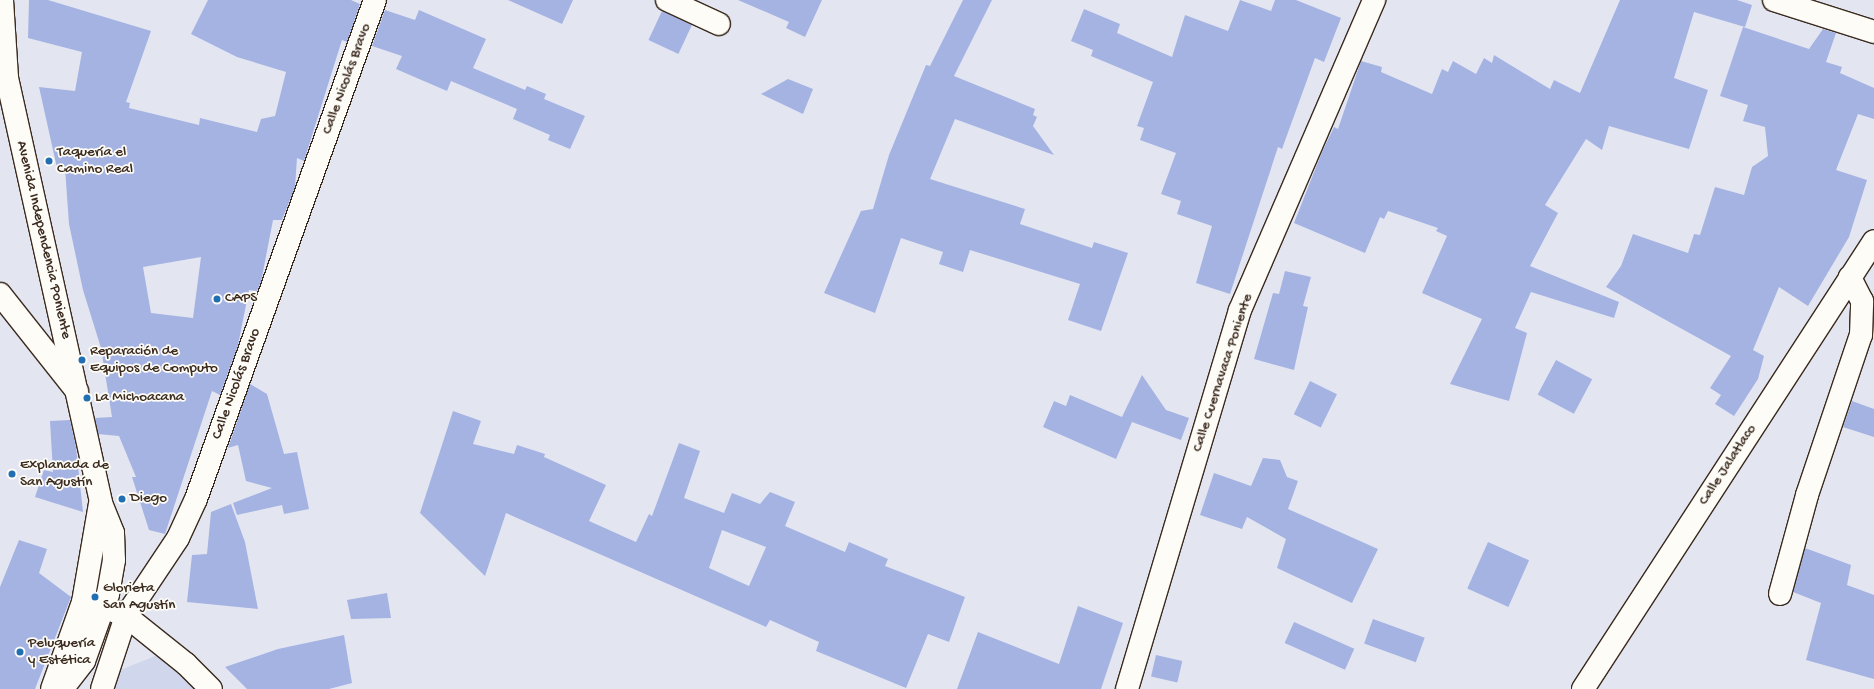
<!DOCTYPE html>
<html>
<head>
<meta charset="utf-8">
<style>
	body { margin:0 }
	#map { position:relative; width:1874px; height:689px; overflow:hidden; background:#e3e6f1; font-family:"Gochi Hand",sans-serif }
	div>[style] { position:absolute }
	.built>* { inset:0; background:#d0d7ed }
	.building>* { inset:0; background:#a5b3e3; transform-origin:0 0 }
	.roads { filter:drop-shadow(1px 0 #3b2a1e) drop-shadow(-1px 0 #3b2a1e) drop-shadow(0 1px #3b2a1e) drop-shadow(0 -1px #3b2a1e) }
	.minor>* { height:22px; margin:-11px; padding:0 11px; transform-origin:11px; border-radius:11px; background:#fdfcf7 }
	.secondary>* { height:22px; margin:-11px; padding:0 11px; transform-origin:11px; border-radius:11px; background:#fdfcf7 }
	.dots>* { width:11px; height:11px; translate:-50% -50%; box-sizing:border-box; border:2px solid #fdfcf7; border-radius:50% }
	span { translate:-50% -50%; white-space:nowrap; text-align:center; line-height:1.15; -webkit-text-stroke:3.5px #fdfcf7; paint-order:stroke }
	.street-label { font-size:15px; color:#3b2a1e }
	.poi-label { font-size:15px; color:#3b2a1e }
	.left { translate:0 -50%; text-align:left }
</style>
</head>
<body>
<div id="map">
	<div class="built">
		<div style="clip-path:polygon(165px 652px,199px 689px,113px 689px,118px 671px)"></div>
	</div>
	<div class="building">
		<div style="clip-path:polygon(evenodd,29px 0,48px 0,151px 31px,126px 102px,130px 103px,129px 108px,199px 125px,200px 118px,257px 132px,261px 119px,275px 116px,286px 72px,237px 57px,191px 34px,208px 0,351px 0,360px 4px,347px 42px,342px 40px,304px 161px,297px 158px,295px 187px,282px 220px,273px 220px,261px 282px,257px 291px,249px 290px,238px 345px,220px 395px,212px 391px,165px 534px,149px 530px,132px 477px,136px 477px,119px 436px,98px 434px,95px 418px,112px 417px,101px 348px,83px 290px,69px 224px,65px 168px,57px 168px,39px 87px,75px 91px,82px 52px,28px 38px,29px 0,201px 257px,193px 318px,151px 313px,143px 267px,201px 257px)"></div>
		<div style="clip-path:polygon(508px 0,573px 0,562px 24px)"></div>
		<div style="clip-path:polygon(738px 0,822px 0,805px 37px,786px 28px,789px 22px)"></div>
		<div style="clip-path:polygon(963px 0,992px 0,954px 76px,1035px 109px,1033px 115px,1037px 117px,1033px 126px,1054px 155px,955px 119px,930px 179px,1025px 209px,1020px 224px,1092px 248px,1094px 242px,1128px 253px,1101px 331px,1068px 320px,1080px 284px,970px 250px,963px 272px,939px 264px,943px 252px,901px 238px,875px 313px,824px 293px,861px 211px,873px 209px,889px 155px,926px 65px,930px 66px)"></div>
		<div style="clip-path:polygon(1240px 0,1271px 11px,1275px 0,1296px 0,1341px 18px,1324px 62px,1315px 58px,1282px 149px,1278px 147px,1230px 294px,1196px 283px,1212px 226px,1177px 214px,1181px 201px,1161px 194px,1176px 153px,1140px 140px,1144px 128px,1137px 126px,1153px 82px,1091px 56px,1093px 50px,1071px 41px,1084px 9px,1120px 24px,1117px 33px,1172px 57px,1185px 15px,1228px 31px)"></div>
		<div style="clip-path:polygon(1620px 0,1737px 0,1752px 5px,1745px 27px,1694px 12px,1674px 78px,1708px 90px,1689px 149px,1609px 126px,1602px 150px,1586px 139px,1545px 205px,1558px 213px,1530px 266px,1619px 302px,1614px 318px,1531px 292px,1515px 328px,1527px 333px,1509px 401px,1450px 384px,1482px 319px,1422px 293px,1447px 236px,1436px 231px,1438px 228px,1388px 211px,1384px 219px,1380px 217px,1365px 253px,1294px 223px,1322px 152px,1334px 127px,1338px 129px,1361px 61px,1382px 67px,1381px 72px,1432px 94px,1442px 69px,1448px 72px,1453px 61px,1476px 74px,1484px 58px,1492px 63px,1494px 55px,1550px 89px,1554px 80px,1580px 93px)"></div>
		<div style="clip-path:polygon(385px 10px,415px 20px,419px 10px,486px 39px,473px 68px,525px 90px,527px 86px,546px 94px,544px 99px,585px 116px,570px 149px,548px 140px,550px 135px,513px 119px,517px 109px,451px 81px,447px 91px,396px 69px,402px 56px,372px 46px)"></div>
		<div style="left:662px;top:11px;width:33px;height:32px;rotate:25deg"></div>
		<div style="clip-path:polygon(1743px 27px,1809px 49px,1823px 29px,1836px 33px,1826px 62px,1842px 67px,1840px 73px,1874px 88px,1874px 119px,1858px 114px,1836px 170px,1867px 180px,1849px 237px,1808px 306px,1779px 287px,1753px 350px,1764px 356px,1758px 379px,1734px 416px,1715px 404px,1721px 395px,1710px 388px,1731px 356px,1606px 287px,1621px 266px,1633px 234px,1688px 253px,1694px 234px,1700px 235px,1715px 187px,1744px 195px,1752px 167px,1768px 156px,1765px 127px,1743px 121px,1748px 105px,1720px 96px)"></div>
		<div style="clip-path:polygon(788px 79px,813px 89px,803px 114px,761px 94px)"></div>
		<div style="clip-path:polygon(1285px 271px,1311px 277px,1303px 306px,1308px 307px,1294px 370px,1254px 359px,1273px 293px,1279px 294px)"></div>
		<div style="left:1556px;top:360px;width:41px;height:39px;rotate:28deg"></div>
		<div style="clip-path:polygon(1142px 375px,1166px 410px,1189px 418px,1181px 440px,1132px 422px,1116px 459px,1043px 427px,1054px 401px,1066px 406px,1070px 395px,1122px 417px)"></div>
		<div style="left:1310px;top:381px;width:30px;height:37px;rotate:26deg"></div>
		<div style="clip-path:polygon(250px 384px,267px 394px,284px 454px,297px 452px,309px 509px,284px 514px,282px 505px,237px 515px,233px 503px,272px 488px,246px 481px,238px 445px,228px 448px)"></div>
		<div style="clip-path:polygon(1852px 401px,1874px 409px,1874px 437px,1843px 427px)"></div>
		<div style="clip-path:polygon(evenodd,453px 411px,481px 421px,473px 444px,514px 454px,517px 445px,545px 454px,544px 457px,606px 485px,589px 521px,636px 542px,649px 514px,652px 516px,679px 443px,700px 451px,684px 498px,724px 513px,732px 493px,760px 504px,770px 492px,795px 502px,785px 526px,845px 552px,849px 542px,888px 559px,885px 566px,965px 597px,949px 642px,928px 634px,906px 688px,816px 651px,819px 642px,770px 620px,766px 627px,506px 513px,485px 576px,420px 513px,453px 411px,722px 530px,766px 547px,749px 586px,709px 568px,722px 530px)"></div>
		<div style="clip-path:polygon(70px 420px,76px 447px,83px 512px,35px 497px,44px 470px,53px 472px,50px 421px)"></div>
		<div style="clip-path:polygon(1263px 458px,1280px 460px,1287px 477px,1298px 481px,1288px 509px,1378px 549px,1352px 603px,1277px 568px,1286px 539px,1247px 517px,1242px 529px,1200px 515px,1214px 473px,1251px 486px)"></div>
		<div style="clip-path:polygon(231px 504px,245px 542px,258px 609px,187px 602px,192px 555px,207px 554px,211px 512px)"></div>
		<div style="clip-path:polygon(19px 540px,47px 549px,39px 573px,71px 597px,35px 689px,0 689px,0 587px)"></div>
		<div style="left:1488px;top:542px;width:45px;height:51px;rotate:24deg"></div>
		<div style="clip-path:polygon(1805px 548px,1851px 565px,1847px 585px,1874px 595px,1874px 679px,1806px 660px,1821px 603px,1793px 592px)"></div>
		<div style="clip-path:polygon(387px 593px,391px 618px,351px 619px,347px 600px)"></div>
		<div style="clip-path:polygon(1078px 606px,1123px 623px,1101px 689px,957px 689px,978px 632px,1059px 664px)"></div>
		<div style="left:1373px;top:619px;width:55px;height:26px;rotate:20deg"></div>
		<div style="left:1294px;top:622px;width:66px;height:23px;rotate:24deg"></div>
		<div style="clip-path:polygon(344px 635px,352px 683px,329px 689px,247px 689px,225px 667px,278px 649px)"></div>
		<div style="left:1156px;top:655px;width:27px;height:22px;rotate:13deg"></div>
	</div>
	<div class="roads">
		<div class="minor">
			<div style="left:667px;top:0;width:57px;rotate:24.8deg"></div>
			<div style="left:1774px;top:0;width:105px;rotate:17.7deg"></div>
			<div style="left:0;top:294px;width:124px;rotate:51.6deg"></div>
			<div style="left:1780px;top:594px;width:103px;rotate:-74.7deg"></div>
			<div style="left:1807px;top:495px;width:169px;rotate:-71.4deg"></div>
			<div style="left:1861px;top:335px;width:34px;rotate:-88deg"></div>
			<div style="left:1862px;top:301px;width:27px;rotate:-117deg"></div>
			<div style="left:114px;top:611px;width:13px;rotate:23deg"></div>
			<div style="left:126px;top:616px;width:77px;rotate:38.7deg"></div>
			<div style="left:186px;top:664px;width:35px;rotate:45deg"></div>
			<div style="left:102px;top:689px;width:77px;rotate:-71.8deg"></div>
			<div style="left:126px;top:616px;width:94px;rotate:-56.3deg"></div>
			<div style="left:178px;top:538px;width:43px;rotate:-65.2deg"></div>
			<div style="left:196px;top:499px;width:530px;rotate:-70.27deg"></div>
			<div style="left:1127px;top:689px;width:395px;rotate:-73.4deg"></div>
			<div style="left:1240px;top:310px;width:338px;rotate:-66.6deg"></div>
		</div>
		<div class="secondary">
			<div style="left:2px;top:0;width:78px;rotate:86.3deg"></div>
			<div style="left:7px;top:78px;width:435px;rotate:77.5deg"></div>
			<div style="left:101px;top:503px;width:32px;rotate:68deg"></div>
			<div style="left:113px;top:533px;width:27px;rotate:88deg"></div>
			<div style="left:114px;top:560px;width:35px;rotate:100deg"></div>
			<div style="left:108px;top:594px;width:71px;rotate:109.7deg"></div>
			<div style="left:84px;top:661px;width:36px;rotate:128deg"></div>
			<div style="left:52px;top:689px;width:92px;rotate:-70.4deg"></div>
			<div style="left:83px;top:602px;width:99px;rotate:-80.2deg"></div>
			<div style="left:1583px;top:689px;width:534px;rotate:-56.99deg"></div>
		</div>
	</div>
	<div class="dots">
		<div style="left:49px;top:161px;background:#1f6fb2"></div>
		<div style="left:217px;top:299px;background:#1f6fb2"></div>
		<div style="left:82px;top:360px;background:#1f6fb2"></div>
		<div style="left:87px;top:398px;background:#1f6fb2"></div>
		<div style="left:12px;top:474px;background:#1f6fb2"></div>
		<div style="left:122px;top:499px;background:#1f6fb2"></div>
		<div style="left:95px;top:597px;background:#1f6fb2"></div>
		<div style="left:20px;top:652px;background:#1f6fb2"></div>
	</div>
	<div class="street-label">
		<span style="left:347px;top:79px;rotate:-70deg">Calle Nicolás Bravo</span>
		<span style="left:43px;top:240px;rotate:77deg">Avenida Independencia Poniente</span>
		<span style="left:1223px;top:373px;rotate:-72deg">Calle Cuernavaca Poniente</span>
		<span style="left:237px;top:384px;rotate:-70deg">Calle Nicolás Bravo</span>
		<span style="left:1728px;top:465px;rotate:-57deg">Calle Jalatlaco</span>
	</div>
	<div class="poi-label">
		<span class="left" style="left:57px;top:161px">Taquería el<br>Camino Real</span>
		<span class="left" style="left:225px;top:299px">CAPS</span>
		<span class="left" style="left:90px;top:360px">Reparación de<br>Equipos de Computo</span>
		<span class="left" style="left:95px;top:398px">La Michoacana</span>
		<span class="left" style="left:20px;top:474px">Explanada de<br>San Agustín</span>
		<span class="left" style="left:130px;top:499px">Diego</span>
		<span class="left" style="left:103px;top:597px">Glorieta<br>San Agustín</span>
		<span class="left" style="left:28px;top:652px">Peluquería<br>y Estética</span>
	</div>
</div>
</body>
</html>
